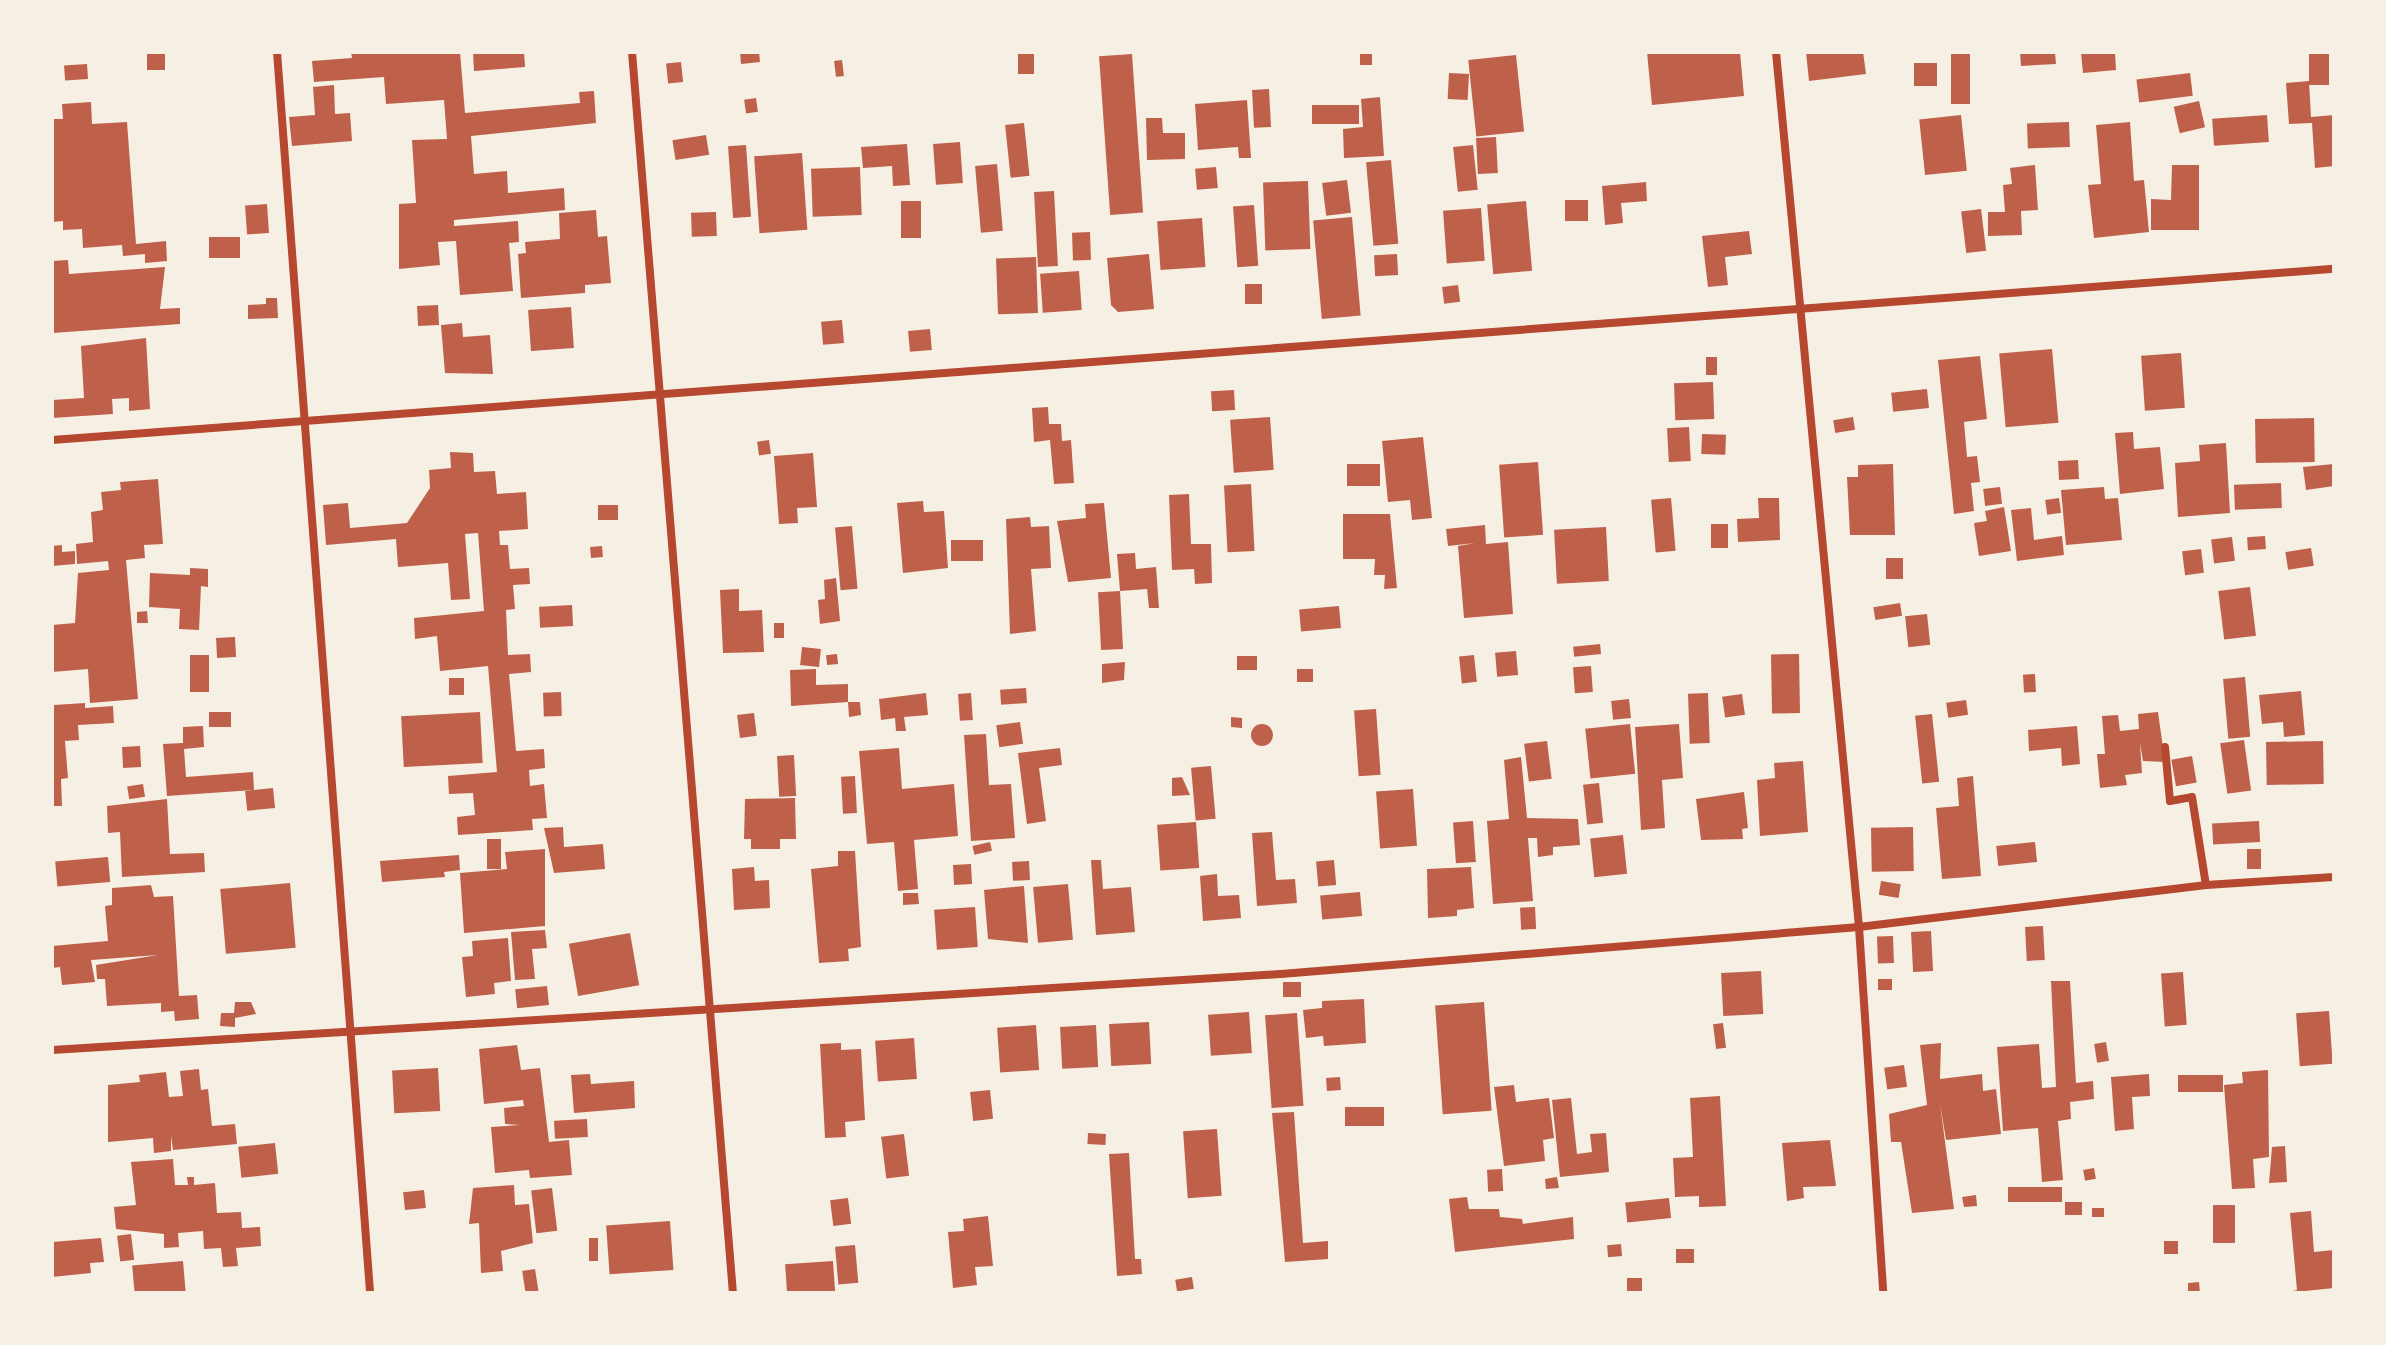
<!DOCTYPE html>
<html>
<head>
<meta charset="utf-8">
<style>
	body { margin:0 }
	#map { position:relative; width:2386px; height:1345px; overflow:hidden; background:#f6efe4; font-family:"Noto Sans",sans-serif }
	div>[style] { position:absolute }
	.building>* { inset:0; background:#bf614a; transform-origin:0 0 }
	.round { border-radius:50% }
	.minor>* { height:8px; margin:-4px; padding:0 4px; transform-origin:4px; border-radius:4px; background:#b5482f }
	span { translate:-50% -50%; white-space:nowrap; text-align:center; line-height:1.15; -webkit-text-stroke:8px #f6efe4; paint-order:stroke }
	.frame { position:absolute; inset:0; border:54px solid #f6efe4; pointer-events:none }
</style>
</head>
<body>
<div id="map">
	<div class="building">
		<div style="left:147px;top:52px;width:18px;height:18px"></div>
		<div style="clip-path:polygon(351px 52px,460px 52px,465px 113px,580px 103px,579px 92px,594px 91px,596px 123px,471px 136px,474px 174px,507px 171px,508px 193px,564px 188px,565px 210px,454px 220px,454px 226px,518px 221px,519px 242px,509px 243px,513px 291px,460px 295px,456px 241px,438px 242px,440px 265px,399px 269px,399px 204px,416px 203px,412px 140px,447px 139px,444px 100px,386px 104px,384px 77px,314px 82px,312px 61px,352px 58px)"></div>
		<div style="clip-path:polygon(473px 52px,524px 52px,525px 67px,474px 71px)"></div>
		<div style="clip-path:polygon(740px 52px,759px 52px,760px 62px,741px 64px)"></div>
		<div style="left:1018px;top:52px;width:16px;height:22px"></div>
		<div style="left:1360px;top:52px;width:12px;height:13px"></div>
		<div style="clip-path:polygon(1647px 52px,1740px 52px,1744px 96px,1652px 105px)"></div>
		<div style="clip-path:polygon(1806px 52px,1863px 52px,1866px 74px,1809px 81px)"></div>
		<div style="left:1951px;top:52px;width:19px;height:52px"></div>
		<div style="clip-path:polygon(2020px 52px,2055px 52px,2056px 64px,2021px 66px)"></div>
		<div style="clip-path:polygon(2081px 52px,2115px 52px,2116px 70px,2083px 73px)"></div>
		<div style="left:2309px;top:52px;width:20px;height:33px"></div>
		<div style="left:1132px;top:54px;width:159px;height:33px;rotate:86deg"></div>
		<div style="left:1516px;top:55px;width:77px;height:48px;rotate:84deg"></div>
		<div style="left:842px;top:60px;width:16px;height:8px;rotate:83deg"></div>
		<div style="left:681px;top:62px;width:20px;height:15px;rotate:84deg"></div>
		<div style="left:1937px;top:63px;width:23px;height:23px;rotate:90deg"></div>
		<div style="left:87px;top:64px;width:15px;height:23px;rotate:86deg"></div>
		<div style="left:1449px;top:73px;width:20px;height:26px;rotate:3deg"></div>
		<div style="left:2190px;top:73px;width:23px;height:54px;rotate:83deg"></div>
		<div style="clip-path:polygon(2309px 81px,2311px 117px,2334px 115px,2334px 166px,2315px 168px,2312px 123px,2289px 124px,2286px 83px)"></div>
		<div style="clip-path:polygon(334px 85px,335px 114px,350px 113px,352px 141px,292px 146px,289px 117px,315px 115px,313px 87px)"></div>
		<div style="left:1269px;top:89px;width:38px;height:17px;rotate:87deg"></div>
		<div style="clip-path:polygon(1380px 97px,1384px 156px,1344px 158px,1343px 129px,1363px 127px,1361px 99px)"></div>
		<div style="left:756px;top:98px;width:14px;height:12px;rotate:82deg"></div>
		<div style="clip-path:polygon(1247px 100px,1251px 158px,1239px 158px,1238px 147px,1198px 150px,1195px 104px)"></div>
		<div style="left:2199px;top:101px;width:27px;height:26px;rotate:77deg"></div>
		<div style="clip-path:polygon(91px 102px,92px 124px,127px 122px,136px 244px,166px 241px,167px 261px,145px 263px,145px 254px,123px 256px,122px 245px,83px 248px,82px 229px,63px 230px,63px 221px,52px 222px,53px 119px,63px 119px,62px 104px)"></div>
		<div style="left:1312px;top:105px;width:47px;height:19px"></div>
		<div style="left:1961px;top:115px;width:56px;height:42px;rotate:84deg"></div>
		<div style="left:2267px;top:115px;width:27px;height:55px;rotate:86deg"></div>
		<div style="clip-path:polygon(1146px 118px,1162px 118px,1163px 133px,1185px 133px,1185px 159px,1147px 160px)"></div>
		<div style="left:2069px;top:122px;width:25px;height:42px;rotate:88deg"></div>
		<div style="clip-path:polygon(2130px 122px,2134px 181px,2144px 180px,2149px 232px,2094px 238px,2088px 185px,2101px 184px,2096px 125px)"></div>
		<div style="left:1024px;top:123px;width:53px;height:19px;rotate:84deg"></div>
		<div style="left:706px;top:135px;width:20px;height:34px;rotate:81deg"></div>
		<div style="left:1496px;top:137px;width:36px;height:20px;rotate:87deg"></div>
		<div style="left:960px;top:142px;width:41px;height:27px;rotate:86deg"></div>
		<div style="clip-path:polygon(907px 144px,910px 185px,893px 186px,892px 166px,863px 168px,861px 147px)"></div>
		<div style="left:746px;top:145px;width:72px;height:18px;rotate:86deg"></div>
		<div style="left:1473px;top:145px;width:45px;height:20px;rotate:84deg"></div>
		<div style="left:802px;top:153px;width:77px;height:48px;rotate:86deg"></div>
		<div style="left:1391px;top:160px;width:84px;height:25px;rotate:85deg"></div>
		<div style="left:997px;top:164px;width:67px;height:22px;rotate:85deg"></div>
		<div style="clip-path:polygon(2035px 165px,2038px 210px,2021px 211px,2022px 235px,1988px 236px,1988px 212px,2005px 212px,2003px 185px,2012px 184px,2010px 168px)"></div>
		<div style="clip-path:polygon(2172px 165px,2199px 165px,2199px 230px,2151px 230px,2151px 199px,2171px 200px)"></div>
		<div style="left:860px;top:167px;width:48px;height:49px;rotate:88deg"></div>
		<div style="left:1216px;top:167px;width:21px;height:21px;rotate:85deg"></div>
		<div style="left:1347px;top:180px;width:33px;height:25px;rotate:83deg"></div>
		<div style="left:1308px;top:181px;width:68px;height:45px;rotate:88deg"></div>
		<div style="clip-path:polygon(1646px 182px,1647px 201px,1621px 203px,1623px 223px,1605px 225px,1602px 186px)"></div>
		<div style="left:1054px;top:191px;width:75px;height:20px;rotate:87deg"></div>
		<div style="left:1565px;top:200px;width:23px;height:21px"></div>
		<div style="left:901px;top:201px;width:20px;height:37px"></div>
		<div style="left:1526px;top:201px;width:70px;height:39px;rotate:85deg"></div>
		<div style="left:267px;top:204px;width:29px;height:22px;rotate:86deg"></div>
		<div style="left:1254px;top:205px;width:61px;height:21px;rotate:86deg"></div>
		<div style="left:1481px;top:208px;width:53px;height:38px;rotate:86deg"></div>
		<div style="left:1981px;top:209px;width:42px;height:20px;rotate:83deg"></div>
		<div style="clip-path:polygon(596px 210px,598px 237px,607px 236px,611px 283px,585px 285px,585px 293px,521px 298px,518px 254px,526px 253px,525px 242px,560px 239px,559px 213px)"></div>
		<div style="left:716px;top:212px;width:24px;height:25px;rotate:88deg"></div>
		<div style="left:1352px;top:217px;width:99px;height:39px;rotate:85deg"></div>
		<div style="left:1202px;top:218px;width:49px;height:45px;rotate:86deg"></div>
		<div style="clip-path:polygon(1749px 231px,1752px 254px,1725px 257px,1728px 285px,1708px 287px,1702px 236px)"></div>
		<div style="left:1090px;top:232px;width:28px;height:18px;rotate:88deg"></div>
		<div style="left:209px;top:237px;width:31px;height:21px"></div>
		<div style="clip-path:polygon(1149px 254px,1154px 309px,1118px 312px,1111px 305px,1107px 258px)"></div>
		<div style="left:1397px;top:254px;width:21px;height:23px;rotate:87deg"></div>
		<div style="left:1036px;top:257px;width:56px;height:40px;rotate:88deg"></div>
		<div style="clip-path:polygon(68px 260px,69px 274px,165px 267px,160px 309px,180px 308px,180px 324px,52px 333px,52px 261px)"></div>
		<div style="left:1079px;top:271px;width:39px;height:39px;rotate:86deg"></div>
		<div style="left:1245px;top:284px;width:17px;height:20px"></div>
		<div style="left:1458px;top:285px;width:17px;height:16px;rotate:83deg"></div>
		<div style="clip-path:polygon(266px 298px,277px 298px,278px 318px,248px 319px,248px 305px,266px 304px)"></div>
		<div style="left:438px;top:305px;width:20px;height:21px;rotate:87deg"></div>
		<div style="left:571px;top:307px;width:41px;height:43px;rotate:86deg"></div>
		<div style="left:842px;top:320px;width:23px;height:21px;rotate:85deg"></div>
		<div style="clip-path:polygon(462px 323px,463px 337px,490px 335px,493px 374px,445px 373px,441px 325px)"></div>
		<div style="left:930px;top:329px;width:21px;height:22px;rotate:85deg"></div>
		<div style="clip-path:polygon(146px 338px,150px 409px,129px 411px,129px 398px,112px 399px,113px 414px,52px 418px,52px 400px,84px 398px,81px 346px)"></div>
		<div style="left:2052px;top:349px;width:74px;height:53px;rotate:85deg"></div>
		<div style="left:2181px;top:353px;width:55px;height:40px;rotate:86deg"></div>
		<div style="clip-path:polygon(1980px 356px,1987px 419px,1964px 422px,1967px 457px,1977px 456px,1980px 482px,1971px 483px,1974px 511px,1954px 514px,1938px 360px)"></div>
		<div style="left:1706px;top:357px;width:11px;height:18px"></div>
		<div style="left:1713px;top:382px;width:37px;height:39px;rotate:88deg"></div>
		<div style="left:1927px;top:389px;width:19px;height:36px;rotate:84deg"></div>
		<div style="left:1234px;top:390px;width:20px;height:23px;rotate:87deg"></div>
		<div style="clip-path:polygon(1048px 407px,1049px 424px,1061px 424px,1062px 441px,1071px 440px,1074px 483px,1054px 484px,1050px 440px,1034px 442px,1032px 408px)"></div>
		<div style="left:1270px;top:417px;width:53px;height:40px;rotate:86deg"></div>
		<div style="left:1853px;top:417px;width:13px;height:20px;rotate:81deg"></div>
		<div style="left:2314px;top:418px;width:44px;height:59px;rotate:89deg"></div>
		<div style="left:1689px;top:427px;width:34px;height:22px;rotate:87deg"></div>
		<div style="clip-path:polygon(2133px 432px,2134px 449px,2160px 447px,2164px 489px,2120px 494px,2115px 433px)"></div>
		<div style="left:1702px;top:434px;width:24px;height:20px;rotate:2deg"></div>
		<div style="clip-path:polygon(1423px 437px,1432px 518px,1412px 520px,1410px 500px,1388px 502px,1382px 441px)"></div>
		<div style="left:769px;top:440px;width:14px;height:12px;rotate:82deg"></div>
		<div style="clip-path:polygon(2226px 443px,2230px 513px,2178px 517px,2175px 463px,2200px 461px,2199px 445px)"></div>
		<div style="clip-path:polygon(450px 452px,473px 453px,474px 472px,495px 471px,497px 494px,526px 492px,528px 529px,499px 531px,500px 545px,508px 545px,510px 569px,529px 568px,530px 584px,513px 585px,515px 609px,506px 610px,508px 655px,530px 654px,531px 672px,509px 674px,516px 751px,544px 749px,545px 768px,529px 770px,530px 786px,544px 784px,547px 818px,532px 819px,533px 830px,458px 835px,457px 817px,475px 815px,473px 793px,449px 794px,448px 776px,497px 772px,488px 666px,440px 671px,437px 636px,415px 639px,414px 618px,484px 611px,478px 533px,465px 534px,470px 599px,451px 600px,448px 563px,398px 567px,396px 539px,326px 545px,323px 505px,348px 503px,350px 528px,407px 523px,430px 488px,429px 470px,451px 468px)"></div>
		<div style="clip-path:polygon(813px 453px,817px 507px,797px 508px,798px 523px,779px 524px,774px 456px)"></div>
		<div style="left:2078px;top:460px;width:19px;height:20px;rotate:87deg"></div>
		<div style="left:1538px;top:462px;width:73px;height:39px;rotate:86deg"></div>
		<div style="left:1347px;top:464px;width:33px;height:22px"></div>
		<div style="clip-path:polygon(1893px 464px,1895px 535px,1850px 535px,1847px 477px,1858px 477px,1858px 465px)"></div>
		<div style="clip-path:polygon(2334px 464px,2334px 486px,2306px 490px,2303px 467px)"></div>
		<div style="clip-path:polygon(158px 479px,163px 544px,144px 545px,145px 558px,126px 560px,138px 699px,90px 703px,88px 669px,52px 672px,52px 625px,75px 623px,78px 573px,109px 570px,108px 561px,77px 564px,76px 544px,93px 542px,91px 512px,103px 510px,101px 492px,121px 490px,120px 482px)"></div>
		<div style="left:2281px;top:483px;width:25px;height:47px;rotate:88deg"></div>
		<div style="left:1251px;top:484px;width:67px;height:27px;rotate:87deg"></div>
		<div style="left:2000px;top:487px;width:17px;height:17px;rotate:83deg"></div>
		<div style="clip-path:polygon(2104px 487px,2105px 499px,2118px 498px,2122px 540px,2066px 545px,2061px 490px)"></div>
		<div style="clip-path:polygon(1189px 494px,1191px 544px,1211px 544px,1212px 583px,1195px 584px,1194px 569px,1172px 570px,1169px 495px)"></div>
		<div style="left:1671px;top:498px;width:53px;height:20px;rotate:85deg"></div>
		<div style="clip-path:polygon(1758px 498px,1779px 498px,1780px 540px,1738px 542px,1737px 519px,1759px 518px)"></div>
		<div style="left:2059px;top:498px;width:15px;height:14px;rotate:82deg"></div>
		<div style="clip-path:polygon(923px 501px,924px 512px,944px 511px,948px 568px,903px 573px,897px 503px)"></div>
		<div style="clip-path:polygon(1104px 503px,1111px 578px,1068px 582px,1057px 521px,1086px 518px,1085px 504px)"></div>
		<div style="left:618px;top:505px;width:15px;height:20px;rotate:90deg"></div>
		<div style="clip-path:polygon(2004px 507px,2011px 551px,1979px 556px,1974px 523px,1987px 521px,1985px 511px)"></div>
		<div style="clip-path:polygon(2031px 508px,2034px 540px,2062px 536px,2064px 555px,2017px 561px,2011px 510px)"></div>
		<div style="clip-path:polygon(1343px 514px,1390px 514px,1397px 588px,1384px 589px,1385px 575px,1374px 575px,1375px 559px,1343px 559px)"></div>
		<div style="clip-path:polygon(1030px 517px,1031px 527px,1049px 526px,1051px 568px,1031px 569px,1036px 631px,1010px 634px,1006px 519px)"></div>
		<div style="left:1711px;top:524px;width:17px;height:24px"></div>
		<div style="clip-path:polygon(1485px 525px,1486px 544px,1508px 542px,1513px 614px,1464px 618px,1458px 546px,1475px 543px,1448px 546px,1446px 529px)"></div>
		<div style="left:852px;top:526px;width:63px;height:17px;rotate:85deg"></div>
		<div style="left:1606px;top:527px;width:54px;height:52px;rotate:87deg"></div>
		<div style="left:2265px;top:536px;width:13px;height:18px;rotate:86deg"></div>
		<div style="left:2232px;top:537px;width:24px;height:21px;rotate:83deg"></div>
		<div style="left:951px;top:540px;width:32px;height:21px"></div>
		<div style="clip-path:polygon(62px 545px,62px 552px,75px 551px,75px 564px,52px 566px,52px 546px)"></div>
		<div style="left:602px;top:546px;width:11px;height:12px;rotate:85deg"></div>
		<div style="left:2311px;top:548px;width:18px;height:26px;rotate:81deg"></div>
		<div style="left:2201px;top:549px;width:24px;height:19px;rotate:83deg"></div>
		<div style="clip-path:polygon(1135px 553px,1136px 569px,1156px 567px,1159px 608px,1149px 608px,1147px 589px,1120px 591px,1117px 554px)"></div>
		<div style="left:1903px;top:558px;width:21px;height:17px;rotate:90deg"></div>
		<div style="clip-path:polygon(190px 568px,208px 569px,208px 587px,201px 586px,199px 630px,179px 629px,180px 609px,149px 607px,150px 573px,190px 575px)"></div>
		<div style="clip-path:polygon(836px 578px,840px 621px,820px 624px,818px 600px,825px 599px,824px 580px)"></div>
		<div style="left:2250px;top:587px;width:49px;height:32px;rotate:83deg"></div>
		<div style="clip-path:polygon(739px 589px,739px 611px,762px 610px,764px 652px,723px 653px,720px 590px)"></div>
		<div style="left:1120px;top:591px;width:58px;height:22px;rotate:87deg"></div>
		<div style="left:1900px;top:603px;width:13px;height:27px;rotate:81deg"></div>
		<div style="left:572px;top:605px;width:21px;height:33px;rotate:87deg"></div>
		<div style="left:1339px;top:606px;width:22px;height:40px;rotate:85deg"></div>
		<div style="clip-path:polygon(147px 611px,148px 623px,137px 623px,137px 612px)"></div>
		<div style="left:1927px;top:614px;width:31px;height:22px;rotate:84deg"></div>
		<div style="left:774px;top:623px;width:10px;height:15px"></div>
		<div style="left:235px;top:637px;width:20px;height:19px;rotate:87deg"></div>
		<div style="left:1600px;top:644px;width:10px;height:27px;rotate:84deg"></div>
		<div style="left:802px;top:647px;width:19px;height:18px;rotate:6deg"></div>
		<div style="left:1516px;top:651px;width:24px;height:21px;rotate:85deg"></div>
		<div style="left:837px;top:654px;width:10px;height:11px;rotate:84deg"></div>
		<div style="left:1799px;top:654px;width:59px;height:28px;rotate:89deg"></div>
		<div style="left:190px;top:655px;width:19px;height:37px"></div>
		<div style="left:1474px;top:655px;width:27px;height:15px;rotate:84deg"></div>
		<div style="left:1257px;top:656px;width:14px;height:20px;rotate:90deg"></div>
		<div style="clip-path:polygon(1125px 662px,1124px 680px,1102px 683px,1102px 664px)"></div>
		<div style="left:1591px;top:666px;width:26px;height:18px;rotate:86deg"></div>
		<div style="clip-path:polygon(816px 669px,816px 685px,848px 684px,848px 702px,791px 706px,790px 670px)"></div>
		<div style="left:1313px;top:669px;width:13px;height:16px;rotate:90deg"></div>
		<div style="left:2035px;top:674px;width:18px;height:12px;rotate:87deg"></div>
		<div style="left:2245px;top:677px;width:60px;height:22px;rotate:85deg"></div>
		<div style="left:449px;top:678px;width:15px;height:17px"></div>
		<div style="left:1026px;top:688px;width:15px;height:26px;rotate:86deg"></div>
		<div style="clip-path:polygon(2301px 691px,2305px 735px,2284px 737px,2283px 722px,2262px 724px,2259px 695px)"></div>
		<div style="left:561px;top:692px;width:24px;height:18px;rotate:88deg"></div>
		<div style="clip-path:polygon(926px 693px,928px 715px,904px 717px,906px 731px,896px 731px,895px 718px,881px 720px,879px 699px)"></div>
		<div style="left:971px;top:693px;width:27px;height:13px;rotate:86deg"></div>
		<div style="left:1708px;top:693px;width:50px;height:20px;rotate:88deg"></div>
		<div style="left:1742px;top:694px;width:21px;height:20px;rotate:82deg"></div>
		<div style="left:1629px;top:699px;width:19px;height:18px;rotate:84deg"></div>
		<div style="left:1966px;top:700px;width:15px;height:20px;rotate:82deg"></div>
		<div style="clip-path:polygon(848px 702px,860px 702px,861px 715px,849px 717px)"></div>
		<div style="clip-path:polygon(85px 703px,85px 708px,113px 706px,114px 723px,78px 725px,79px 740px,65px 741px,68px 778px,61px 779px,62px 806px,52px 806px,54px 705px)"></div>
		<div style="left:1376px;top:709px;width:66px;height:22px;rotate:86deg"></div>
		<div style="left:231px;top:712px;width:15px;height:22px;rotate:90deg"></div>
		<div style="left:480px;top:712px;width:51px;height:79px;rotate:87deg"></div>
		<div style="clip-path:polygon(2158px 712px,2165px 762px,2143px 761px,2140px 743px,2142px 773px,2125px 775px,2127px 785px,2100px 788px,2097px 754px,2105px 754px,2102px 716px,2118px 715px,2120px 731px,2139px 729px,2138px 714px)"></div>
		<div style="left:754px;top:713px;width:23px;height:17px;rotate:83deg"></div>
		<div style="left:1932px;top:714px;width:68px;height:17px;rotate:84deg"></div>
		<div style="clip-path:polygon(1231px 717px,1242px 718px,1242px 728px,1231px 727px)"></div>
		<div style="left:1020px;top:722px;width:22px;height:24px;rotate:82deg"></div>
		<div style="left:1630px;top:724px;width:50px;height:45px;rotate:84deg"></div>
		<div style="clip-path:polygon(1679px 724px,1683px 778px,1662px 780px,1665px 828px,1641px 830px,1635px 727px)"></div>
		<div class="round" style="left:1251px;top:724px;width:22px;height:22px"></div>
		<div style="clip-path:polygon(203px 726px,204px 747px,184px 749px,186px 777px,253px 772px,254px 790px,167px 796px,163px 744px,183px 743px,183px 727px)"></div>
		<div style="clip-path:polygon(2077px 726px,2080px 764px,2062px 766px,2061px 748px,2029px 751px,2028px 730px)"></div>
		<div style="clip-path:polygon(986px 734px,989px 785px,1011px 784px,1015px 838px,971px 841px,964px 735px)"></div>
		<div style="left:2244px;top:740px;width:51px;height:24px;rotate:82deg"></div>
		<div style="left:1547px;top:741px;width:38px;height:23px;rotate:83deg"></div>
		<div style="left:2323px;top:741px;width:43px;height:57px;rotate:89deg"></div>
		<div style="left:140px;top:746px;width:21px;height:18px;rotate:87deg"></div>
		<div style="clip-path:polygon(899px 748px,902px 789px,954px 784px,958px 836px,914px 840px,918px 889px,898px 891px,894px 842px,867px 844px,859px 751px)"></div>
		<div style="clip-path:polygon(1060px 748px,1062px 765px,1039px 768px,1046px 821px,1027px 824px,1018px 753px)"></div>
		<div style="left:794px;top:755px;width:41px;height:17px;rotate:87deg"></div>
		<div style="left:2192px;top:756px;width:27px;height:21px;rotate:80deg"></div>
		<div style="clip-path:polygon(1521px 757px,1527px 818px,1578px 819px,1580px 845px,1553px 847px,1553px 855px,1538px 857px,1537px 838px,1528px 838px,1533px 901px,1493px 904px,1487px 821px,1509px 819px,1504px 760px)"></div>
		<div style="clip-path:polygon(1803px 761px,1808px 832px,1760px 836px,1757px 780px,1775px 778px,1774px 763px)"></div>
		<div style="left:1211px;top:766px;width:53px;height:20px;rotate:85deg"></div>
		<div style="left:855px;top:776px;width:37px;height:14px;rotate:87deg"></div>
		<div style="clip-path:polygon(1973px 776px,1981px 876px,1942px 879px,1936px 808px,1959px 806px,1957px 778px)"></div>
		<div style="clip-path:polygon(1182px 777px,1190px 795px,1172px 796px,1172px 778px)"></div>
		<div style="left:1599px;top:783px;width:40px;height:16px;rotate:84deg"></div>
		<div style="left:143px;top:784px;width:13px;height:16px;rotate:81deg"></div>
		<div style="left:273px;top:788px;width:20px;height:28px;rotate:84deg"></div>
		<div style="left:1413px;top:789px;width:57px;height:37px;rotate:86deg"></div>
		<div style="clip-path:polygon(1744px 792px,1748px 828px,1742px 829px,1743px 839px,1701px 840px,1696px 799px)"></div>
		<div style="clip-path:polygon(795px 798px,796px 839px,780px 839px,780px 849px,751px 849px,751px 839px,744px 839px,745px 799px)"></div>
		<div style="clip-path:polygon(167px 799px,170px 854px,204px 853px,205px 872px,122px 877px,120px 832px,108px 833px,107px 806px)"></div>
		<div style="left:1473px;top:821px;width:41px;height:20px;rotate:86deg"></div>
		<div style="left:2259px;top:821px;width:21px;height:47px;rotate:87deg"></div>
		<div style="left:1196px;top:822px;width:46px;height:39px;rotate:86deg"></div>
		<div style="clip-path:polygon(563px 827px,564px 847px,603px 844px,605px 869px,554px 873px,544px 828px)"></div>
		<div style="left:1913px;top:827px;width:44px;height:42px;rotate:89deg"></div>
		<div style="clip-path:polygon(1272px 832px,1276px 880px,1295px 879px,1297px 903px,1257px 906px,1252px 833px)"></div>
		<div style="left:1623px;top:835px;width:39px;height:33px;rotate:84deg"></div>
		<div style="left:487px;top:839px;width:14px;height:30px"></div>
		<div style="left:990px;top:842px;width:9px;height:18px;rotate:77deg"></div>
		<div style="left:2035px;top:842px;width:20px;height:39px;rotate:84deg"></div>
		<div style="clip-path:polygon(545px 849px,545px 926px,464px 933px,460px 873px,507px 869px,505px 852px)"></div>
		<div style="left:2247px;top:849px;width:14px;height:20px"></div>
		<div style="clip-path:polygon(838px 851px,855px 851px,861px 947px,848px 949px,849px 961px,819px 963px,811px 869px,838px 866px)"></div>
		<div style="clip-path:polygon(459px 855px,460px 870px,444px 872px,445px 877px,382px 882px,380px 861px)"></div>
		<div style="left:108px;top:857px;width:25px;height:53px;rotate:85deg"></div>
		<div style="clip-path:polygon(1091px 860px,1101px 860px,1103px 889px,1131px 887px,1135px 932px,1096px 935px)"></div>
		<div style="left:1334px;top:860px;width:25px;height:18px;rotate:85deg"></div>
		<div style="left:1029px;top:861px;width:19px;height:17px;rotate:87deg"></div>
		<div style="left:971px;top:864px;width:20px;height:18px;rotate:87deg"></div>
		<div style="clip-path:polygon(754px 867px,755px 881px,769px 880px,770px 908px,734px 910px,732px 869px)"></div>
		<div style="clip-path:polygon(1471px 867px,1474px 908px,1457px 910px,1457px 916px,1428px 918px,1427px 869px)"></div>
		<div style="clip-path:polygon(1217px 874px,1218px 896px,1239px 895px,1241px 918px,1203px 921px,1200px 876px)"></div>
		<div style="left:1881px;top:881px;width:20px;height:14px;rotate:9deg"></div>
		<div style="left:290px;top:883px;width:65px;height:70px;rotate:85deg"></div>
		<div style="left:1068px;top:884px;width:56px;height:35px;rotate:85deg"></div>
		<div style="clip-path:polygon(151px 885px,154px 897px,173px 896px,179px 996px,197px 995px,199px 1019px,175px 1021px,174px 1011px,161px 1012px,161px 1003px,107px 1006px,105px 979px,97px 979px,96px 965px,158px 955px,91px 960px,95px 982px,62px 985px,60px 967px,52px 968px,52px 946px,108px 941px,105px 906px,112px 905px,112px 888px)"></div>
		<div style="clip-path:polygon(1024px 886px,1028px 943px,988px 939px,984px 890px)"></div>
		<div style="left:1360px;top:892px;width:24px;height:40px;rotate:85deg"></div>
		<div style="clip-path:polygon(903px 893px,918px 893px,919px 904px,903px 905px)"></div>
		<div style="left:975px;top:907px;width:40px;height:41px;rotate:86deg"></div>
		<div style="left:1535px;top:907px;width:22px;height:15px;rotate:87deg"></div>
		<div style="left:2043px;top:926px;width:34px;height:18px;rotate:87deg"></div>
		<div style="clip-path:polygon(545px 930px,547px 948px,532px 949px,535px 979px,515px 980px,511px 932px)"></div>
		<div style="left:1931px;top:931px;width:40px;height:20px;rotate:87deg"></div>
		<div style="left:630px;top:933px;width:53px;height:62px;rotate:80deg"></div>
		<div style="left:1893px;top:936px;width:27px;height:16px;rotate:88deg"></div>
		<div style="clip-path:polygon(508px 938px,511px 981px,494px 983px,495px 994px,466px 997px,462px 957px,473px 956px,472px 941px)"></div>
		<div style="left:1761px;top:971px;width:43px;height:40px;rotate:87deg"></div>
		<div style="left:2183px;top:972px;width:53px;height:22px;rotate:86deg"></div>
		<div style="left:1878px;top:979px;width:14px;height:11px"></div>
		<div style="clip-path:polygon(2051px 981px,2070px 981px,2076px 1083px,2093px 1081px,2094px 1099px,2070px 1102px,2071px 1119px,2058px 1121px,2063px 1180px,2042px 1182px,2038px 1128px,2003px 1131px,1997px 1047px,2039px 1044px,2042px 1088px,2056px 1087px)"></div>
		<div style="left:1301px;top:982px;width:15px;height:18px;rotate:90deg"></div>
		<div style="left:547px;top:986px;width:19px;height:32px;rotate:84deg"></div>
		<div style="clip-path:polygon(1364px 999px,1366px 1043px,1324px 1046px,1323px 1036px,1306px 1038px,1303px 1010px,1322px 1008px,1322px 1001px)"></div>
		<div style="clip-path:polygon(235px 1002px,251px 1002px,256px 1014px,235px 1018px,235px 1027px,220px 1026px,221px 1013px,234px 1013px)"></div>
		<div style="left:1484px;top:1002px;width:109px;height:49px;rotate:86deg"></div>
		<div style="left:2329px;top:1011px;width:53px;height:33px;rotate:86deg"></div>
		<div style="left:1249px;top:1012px;width:41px;height:41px;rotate:86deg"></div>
		<div style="left:1297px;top:1013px;width:93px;height:32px;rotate:86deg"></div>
		<div style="left:1149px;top:1022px;width:42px;height:40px;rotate:87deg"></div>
		<div style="left:1723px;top:1023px;width:25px;height:10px;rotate:83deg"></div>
		<div style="left:1036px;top:1025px;width:45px;height:39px;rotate:86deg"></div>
		<div style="left:1096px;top:1025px;width:42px;height:36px;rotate:87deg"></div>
		<div style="left:914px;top:1038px;width:41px;height:39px;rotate:86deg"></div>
		<div style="left:2106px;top:1042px;width:19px;height:12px;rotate:81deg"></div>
		<div style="clip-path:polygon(841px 1043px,841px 1050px,861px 1049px,865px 1120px,845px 1122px,846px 1137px,825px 1138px,820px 1044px)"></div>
		<div style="clip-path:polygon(1941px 1043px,1940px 1079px,1982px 1074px,1983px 1091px,1996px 1089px,2001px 1134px,1946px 1140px,1940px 1104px,1954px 1209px,1912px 1213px,1901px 1142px,1891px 1142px,1889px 1114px,1927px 1105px,1920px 1045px)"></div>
		<div style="clip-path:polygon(517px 1045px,521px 1070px,540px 1068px,549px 1142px,569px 1140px,572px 1175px,530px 1178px,529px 1170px,495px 1173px,491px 1127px,520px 1125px,505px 1124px,504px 1108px,524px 1106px,523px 1100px,484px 1104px,479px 1049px)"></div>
		<div style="left:1904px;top:1065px;width:22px;height:20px;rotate:82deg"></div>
		<div style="left:438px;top:1068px;width:43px;height:46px;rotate:87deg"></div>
		<div style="clip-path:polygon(199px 1069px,201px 1090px,208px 1089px,212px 1126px,235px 1124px,237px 1144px,173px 1150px,171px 1136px,171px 1151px,154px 1153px,153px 1138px,108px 1142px,108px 1085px,140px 1082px,139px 1075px,166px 1072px,169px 1097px,183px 1096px,180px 1071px)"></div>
		<div style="clip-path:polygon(2268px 1070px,2269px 1157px,2253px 1159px,2255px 1188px,2232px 1189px,2224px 1085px,2243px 1083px,2242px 1072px)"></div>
		<div style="clip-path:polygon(590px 1074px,591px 1084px,634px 1081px,635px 1108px,574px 1113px,571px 1075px)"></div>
		<div style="clip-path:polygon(2149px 1074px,2150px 1096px,2132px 1097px,2134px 1129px,2115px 1131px,2111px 1077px)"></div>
		<div style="left:2223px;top:1075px;width:17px;height:45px;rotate:90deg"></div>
		<div style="left:1340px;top:1077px;width:13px;height:14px;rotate:86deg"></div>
		<div style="clip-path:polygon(1514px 1085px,1516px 1102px,1549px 1098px,1554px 1138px,1543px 1140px,1545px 1161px,1504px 1166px,1494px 1087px)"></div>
		<div style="left:990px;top:1090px;width:29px;height:20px;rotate:84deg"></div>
		<div style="clip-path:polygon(1720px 1096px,1726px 1206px,1699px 1207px,1699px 1196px,1675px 1197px,1673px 1158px,1693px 1157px,1690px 1098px)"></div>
		<div style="clip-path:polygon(1571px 1098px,1577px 1154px,1592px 1152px,1590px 1134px,1606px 1133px,1609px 1172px,1560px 1177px,1552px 1100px)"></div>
		<div style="left:1384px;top:1107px;width:19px;height:39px;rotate:90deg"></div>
		<div style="clip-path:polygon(1294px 1112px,1303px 1243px,1328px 1241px,1328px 1259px,1285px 1262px,1272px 1113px)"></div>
		<div style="left:587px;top:1119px;width:18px;height:33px;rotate:87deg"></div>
		<div style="left:1217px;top:1129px;width:67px;height:34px;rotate:86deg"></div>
		<div style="left:1088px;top:1133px;width:18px;height:11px;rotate:3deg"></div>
		<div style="left:904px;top:1134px;width:42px;height:23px;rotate:83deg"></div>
		<div style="clip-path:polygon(1830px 1140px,1836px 1186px,1803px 1187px,1804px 1198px,1787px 1201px,1782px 1143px)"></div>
		<div style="left:275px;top:1143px;width:31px;height:37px;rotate:84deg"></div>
		<div style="clip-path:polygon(2285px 1146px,2287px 1182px,2269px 1183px,2272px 1147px)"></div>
		<div style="clip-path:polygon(1129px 1153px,1135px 1259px,1141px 1259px,1142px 1274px,1117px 1276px,1109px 1154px)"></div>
		<div style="clip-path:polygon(173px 1159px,175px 1185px,188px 1185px,187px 1177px,194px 1177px,194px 1185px,215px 1183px,217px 1213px,241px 1212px,242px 1228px,260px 1227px,261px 1246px,236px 1248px,238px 1266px,223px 1267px,221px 1248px,204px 1249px,203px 1231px,178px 1233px,179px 1247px,164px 1248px,164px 1234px,116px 1229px,114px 1207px,136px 1205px,131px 1162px)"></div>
		<div style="left:2094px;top:1168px;width:11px;height:11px;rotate:80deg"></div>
		<div style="left:1502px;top:1169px;width:22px;height:15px;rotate:87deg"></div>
		<div style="clip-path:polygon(1557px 1177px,1559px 1188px,1546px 1189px,1545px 1179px)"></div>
		<div style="clip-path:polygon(514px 1185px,515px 1205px,529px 1204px,533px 1243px,501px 1251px,503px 1271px,481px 1273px,479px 1223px,469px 1224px,473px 1188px)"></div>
		<div style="left:2062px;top:1187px;width:15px;height:54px;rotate:90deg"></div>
		<div style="left:552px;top:1188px;width:43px;height:21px;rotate:83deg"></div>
		<div style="left:424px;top:1190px;width:18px;height:21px;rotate:84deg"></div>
		<div style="clip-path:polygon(1976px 1195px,1977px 1206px,1964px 1207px,1962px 1197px)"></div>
		<div style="clip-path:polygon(1467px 1197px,1469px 1209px,1499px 1209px,1500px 1217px,1522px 1219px,1523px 1224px,1573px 1217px,1574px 1239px,1455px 1252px,1449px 1199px)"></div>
		<div style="left:848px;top:1198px;width:26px;height:18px;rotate:83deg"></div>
		<div style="left:1669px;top:1198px;width:20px;height:44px;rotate:84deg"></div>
		<div style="left:2082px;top:1202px;width:13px;height:17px;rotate:90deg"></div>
		<div style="left:2213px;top:1205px;width:22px;height:38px"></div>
		<div style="left:2092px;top:1208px;width:12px;height:9px"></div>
		<div style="clip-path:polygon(2311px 1211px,2314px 1252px,2334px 1250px,2334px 1288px,2285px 1293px,2297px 1290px,2290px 1213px)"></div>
		<div style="clip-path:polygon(988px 1216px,993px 1266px,975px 1267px,977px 1285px,953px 1288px,948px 1232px,964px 1231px,963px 1219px)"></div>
		<div style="left:670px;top:1221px;width:49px;height:64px;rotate:86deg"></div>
		<div style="left:131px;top:1234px;width:26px;height:14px;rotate:83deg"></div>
		<div style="clip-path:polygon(101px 1238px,104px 1262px,90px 1263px,91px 1273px,52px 1277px,52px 1242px)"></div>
		<div style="left:589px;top:1238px;width:9px;height:23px"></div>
		<div style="left:2178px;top:1241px;width:13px;height:14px;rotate:90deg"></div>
		<div style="left:1621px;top:1244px;width:12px;height:14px;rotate:85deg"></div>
		<div style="left:855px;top:1245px;width:38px;height:20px;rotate:85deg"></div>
		<div style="left:1676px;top:1249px;width:18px;height:14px"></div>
		<div style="left:183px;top:1261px;width:32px;height:51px;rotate:85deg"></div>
		<div style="left:833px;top:1261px;width:32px;height:48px;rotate:86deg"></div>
		<div style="left:535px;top:1269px;width:24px;height:13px;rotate:81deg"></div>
		<div style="left:1192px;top:1277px;width:12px;height:17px;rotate:81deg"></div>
		<div style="left:1627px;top:1278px;width:15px;height:15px"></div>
		<div style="clip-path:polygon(2199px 1282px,2200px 1293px,2188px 1293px,2188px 1283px)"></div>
	</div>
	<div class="minor">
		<div style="left:277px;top:52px;width:1244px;rotate:85.71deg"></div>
		<div style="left:632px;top:52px;width:1245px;rotate:85.35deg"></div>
		<div style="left:1776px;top:52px;width:879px;rotate:84.58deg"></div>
		<div style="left:1859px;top:927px;width:367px;rotate:86.2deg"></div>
		<div style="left:52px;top:440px;width:2288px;rotate:-4.29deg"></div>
		<div style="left:2165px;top:747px;width:54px;rotate:84.7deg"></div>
		<div style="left:2170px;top:801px;width:22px;rotate:-10deg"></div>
		<div style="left:2192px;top:797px;width:89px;rotate:81deg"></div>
		<div style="left:52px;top:1050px;width:1231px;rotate:-3.54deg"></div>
		<div style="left:1281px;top:974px;width:580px;rotate:-4.65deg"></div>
		<div style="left:1859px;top:927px;width:350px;rotate:-6.9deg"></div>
		<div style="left:2206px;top:885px;width:128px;rotate:-3.6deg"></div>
	</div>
	<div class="frame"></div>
</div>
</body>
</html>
